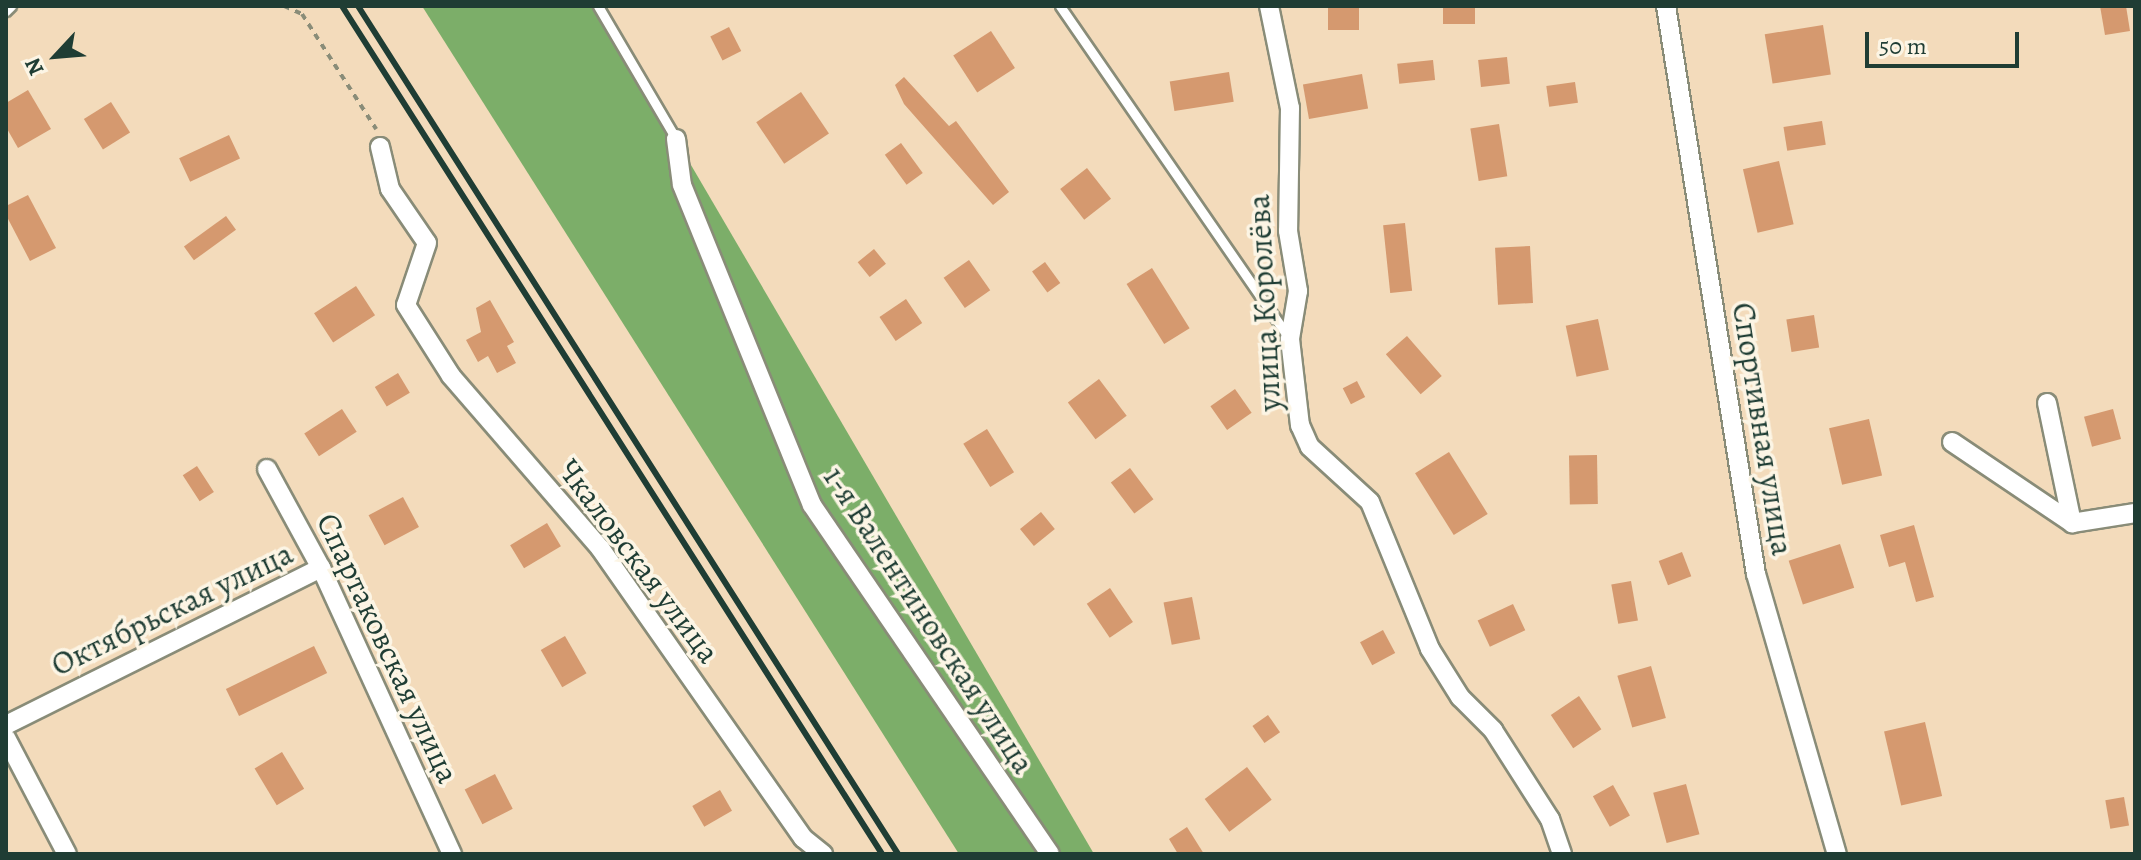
<!DOCTYPE html>
<html>
<head>
<meta charset="utf-8">
<style>
	body { margin:0 }
	#map { position:relative; width:2141px; height:860px; overflow:hidden; background:#f3dbbb; font-family:Alegreya,serif }
	div>[style] { position:absolute }
	.forest>* { inset:0; background:#7cae69 }
	.building>* { inset:0; background:#d5996f; transform-origin:0 0 }
	.path>* { height:4px; margin-top:-2px; transform-origin:0; background:repeating-linear-gradient(90deg,#898c78 0 6px,transparent 0 12px) }
	.roads { filter:drop-shadow(2px 0 #898c78) drop-shadow(-2px 0 #898c78) drop-shadow(0 2px #898c78) drop-shadow(0 -2px #898c78) }
	.service>* { height:9px; margin:-4.5px; padding:0 4.5px; transform-origin:4.5px; border-radius:4.5px; background:#fff }
	.minor>* { height:18px; margin:-9px; padding:0 9px; transform-origin:9px; border-radius:9px; background:#fff }
	.rail>* { height:6px; margin:-3px; padding:0 3px; transform-origin:3px; border-radius:3px; background:#1f3d34 }
	span { translate:-50% -50%; white-space:nowrap; text-align:center; line-height:1.15; -webkit-text-stroke:7px #fcf5e5; paint-order:stroke }
	.street-label { font-size:32px; color:#1f3d34 }
	.frame { position:absolute; inset:0; border:8px solid #1f3d34; pointer-events:none }
	.north { position:absolute; left:16px; top:16px; width:80px; height:80px; -webkit-text-stroke:6px #fcf5e5; paint-order:stroke; rotate:244deg; font-size:22px; font-weight:700; line-height:32px; text-align:center; color:#1f3d34 }
	.north::after { content:''; display:block; margin:auto; width:28px; height:36px; background:#1f3d34; clip-path:polygon(50% 0,100% 100%,50% 72%,0 100%) }
	.scale { position:absolute; left:1865px; top:32px; width:154px; height:36px; box-sizing:border-box; border:4px solid #1f3d34; border-top:0; padding-left:10px; font-size:24px; line-height:28px; white-space:nowrap; color:#1f3d34; -webkit-text-stroke:6px #fcf5e5; paint-order:stroke }
</style>
</head>
<body>
<div id="map">
	<div class="forest">
		<div style="clip-path:polygon(422px 6px,598px 6px,1094px 854px,959px 854px)"></div>
	</div>
	<div class="building">
		<div style="left:1328px;top:6px;width:31px;height:24px"></div>
		<div style="left:1443px;top:6px;width:32px;height:18px"></div>
		<div style="clip-path:polygon(2100px 6px,2126px 6px,2130px 31px,2105px 35px)"></div>
		<div style="left:1823px;top:25px;width:50px;height:59px;rotate:81deg"></div>
		<div style="left:729px;top:27px;width:27px;height:21px;rotate:63deg"></div>
		<div style="left:991px;top:31px;width:44px;height:45px;rotate:57deg"></div>
		<div style="left:1507px;top:57px;width:27px;height:29px;rotate:84deg"></div>
		<div style="left:1433px;top:60px;width:20px;height:36px;rotate:84deg"></div>
		<div style="left:1229px;top:72px;width:30px;height:60px;rotate:81deg"></div>
		<div style="left:1362px;top:74px;width:35px;height:60px;rotate:80deg"></div>
		<div style="clip-path:polygon(904px 77px,949px 126px,956px 121px,1009px 192px,993px 205px,904px 104px,895px 85px)"></div>
		<div style="left:1575px;top:82px;width:21px;height:29px;rotate:82deg"></div>
		<div style="clip-path:polygon(28px 90px,51px 129px,18px 148px,6px 127px,6px 103px)"></div>
		<div style="left:801px;top:92px;width:50px;height:54px;rotate:56deg"></div>
		<div style="left:111px;top:102px;width:36px;height:32px;rotate:58deg"></div>
		<div style="left:1822px;top:121px;width:24px;height:39px;rotate:81deg"></div>
		<div style="left:1499px;top:124px;width:53px;height:29px;rotate:81deg"></div>
		<div style="left:229px;top:135px;width:26px;height:55px;rotate:65deg"></div>
		<div style="left:901px;top:143px;width:37px;height:20px;rotate:54deg"></div>
		<div style="left:1779px;top:161px;width:65px;height:37px;rotate:77deg"></div>
		<div style="left:1087px;top:168px;width:39px;height:34px;rotate:52deg"></div>
		<div style="clip-path:polygon(28px 195px,56px 248px,30px 261px,6px 215px,6px 206px)"></div>
		<div style="left:226px;top:216px;width:17px;height:52px;rotate:54deg"></div>
		<div style="left:1405px;top:223px;width:68px;height:22px;rotate:84deg"></div>
		<div style="left:1530px;top:246px;width:57px;height:35px;rotate:87deg"></div>
		<div style="left:874px;top:249px;width:19px;height:21px;rotate:51deg"></div>
		<div style="left:969px;top:260px;width:37px;height:31px;rotate:55deg"></div>
		<div style="left:1045px;top:262px;width:26px;height:16px;rotate:54deg"></div>
		<div style="left:1152px;top:268px;width:71px;height:30px;rotate:58deg"></div>
		<div style="left:356px;top:286px;width:35px;height:50px;rotate:57deg"></div>
		<div style="left:906px;top:299px;width:29px;height:32px;rotate:56deg"></div>
		<div style="clip-path:polygon(490px 300px,514px 342px,507px 346px,516px 363px,497px 373px,488px 356px,478px 362px,466px 340px,481px 332px,476px 308px)"></div>
		<div style="left:1814px;top:315px;width:33px;height:28px;rotate:81deg"></div>
		<div style="left:1598px;top:319px;width:52px;height:33px;rotate:78deg"></div>
		<div style="left:1407px;top:336px;width:53px;height:28px;rotate:49deg"></div>
		<div style="left:398px;top:373px;width:23px;height:27px;rotate:59deg"></div>
		<div style="left:1099px;top:379px;width:46px;height:39px;rotate:53deg"></div>
		<div style="left:1357px;top:381px;width:18px;height:16px;rotate:63deg"></div>
		<div style="left:1235px;top:389px;width:29px;height:30px;rotate:55deg"></div>
		<div style="left:342px;top:409px;width:27px;height:45px;rotate:57deg"></div>
		<div style="left:2113px;top:409px;width:31px;height:30px;rotate:75deg"></div>
		<div style="left:1869px;top:419px;width:58px;height:41px;rotate:77deg"></div>
		<div style="left:987px;top:429px;width:51px;height:28px;rotate:58deg"></div>
		<div style="left:1449px;top:452px;width:73px;height:40px;rotate:58deg"></div>
		<div style="left:1597px;top:455px;width:49px;height:28px;rotate:89deg"></div>
		<div style="left:197px;top:466px;width:31px;height:17px;rotate:57deg"></div>
		<div style="left:1130px;top:468px;width:39px;height:24px;rotate:53deg"></div>
		<div style="left:403px;top:497px;width:34px;height:39px;rotate:62deg"></div>
		<div style="left:1041px;top:512px;width:22px;height:27px;rotate:51deg"></div>
		<div style="left:547px;top:523px;width:27px;height:43px;rotate:59deg"></div>
		<div style="clip-path:polygon(1914px 525px,1934px 597px,1916px 602px,1905px 562px,1889px 567px,1880px 535px)"></div>
		<div style="left:1840px;top:544px;width:46px;height:54px;rotate:72deg"></div>
		<div style="left:1682px;top:552px;width:26px;height:25px;rotate:69deg"></div>
		<div style="left:1631px;top:581px;width:40px;height:20px;rotate:80deg"></div>
		<div style="left:1110px;top:588px;width:41px;height:28px;rotate:56deg"></div>
		<div style="left:1192px;top:597px;width:43px;height:29px;rotate:79deg"></div>
		<div style="left:1513px;top:604px;width:29px;height:39px;rotate:65deg"></div>
		<div style="left:1383px;top:630px;width:26px;height:26px;rotate:62deg"></div>
		<div style="left:565px;top:636px;width:43px;height:28px;rotate:60deg"></div>
		<div style="left:314px;top:646px;width:30px;height:98px;rotate:64deg"></div>
		<div style="left:1651px;top:666px;width:54px;height:35px;rotate:74deg"></div>
		<div style="left:1579px;top:696px;width:40px;height:34px;rotate:56deg"></div>
		<div style="left:1268px;top:715px;width:21px;height:19px;rotate:55deg"></div>
		<div style="left:1925px;top:722px;width:76px;height:42px;rotate:77deg"></div>
		<div style="left:282px;top:752px;width:43px;height:32px;rotate:59deg"></div>
		<div style="left:1247px;top:767px;width:41px;height:53px;rotate:53deg"></div>
		<div style="left:495px;top:774px;width:39px;height:34px;rotate:63deg"></div>
		<div style="left:1686px;top:784px;width:52px;height:34px;rotate:75deg"></div>
		<div style="left:1613px;top:785px;width:35px;height:23px;rotate:61deg"></div>
		<div style="left:720px;top:790px;width:24px;height:32px;rotate:60deg"></div>
		<div style="left:2124px;top:797px;width:29px;height:19px;rotate:80deg"></div>
		<div style="clip-path:polygon(1187px 827px,1204px 854px,1178px 854px,1169px 839px)"></div>
	</div>
	<div class="path">
		<div style="left:284px;top:6px;width:20px;rotate:24deg"></div>
		<div style="left:302px;top:14px;width:137px;rotate:57.2deg"></div>
	</div>
	<div class="roads">
		<div class="service">
			<div style="left:598px;top:6px;width:154px;rotate:59.6deg"></div>
			<div style="left:1060px;top:6px;width:401px;rotate:55.4deg"></div>
			<div style="left:6px;top:11px;width:7px;rotate:-45deg"></div>
		</div>
		<div class="minor">
			<div style="left:1269px;top:6px;width:104px;rotate:78.4deg"></div>
			<div style="left:1290px;top:108px;width:123px;rotate:90.9deg"></div>
			<div style="left:1288px;top:231px;width:61px;rotate:80.5deg"></div>
			<div style="left:1298px;top:291px;width:49px;rotate:99.5deg"></div>
			<div style="left:1290px;top:339px;width:87px;rotate:83.4deg"></div>
			<div style="left:1300px;top:425px;width:24px;rotate:66deg"></div>
			<div style="left:1310px;top:447px;width:81px;rotate:42.5deg"></div>
			<div style="left:1370px;top:502px;width:159px;rotate:67.8deg"></div>
			<div style="left:1430px;top:649px;width:57px;rotate:58deg"></div>
			<div style="left:1460px;top:697px;width:47px;rotate:45deg"></div>
			<div style="left:1493px;top:730px;width:106px;rotate:57.4deg"></div>
			<div style="left:1550px;top:819px;width:37px;rotate:71deg"></div>
			<div style="left:1666px;top:6px;width:575px;rotate:81deg"></div>
			<div style="left:1756px;top:574px;width:291px;rotate:73.9deg"></div>
			<div style="left:676px;top:139px;width:46px;rotate:82.6deg"></div>
			<div style="left:682px;top:185px;width:345px;rotate:67.9deg"></div>
			<div style="left:812px;top:505px;width:422px;rotate:55.7deg"></div>
			<div style="left:380px;top:147px;width:43px;rotate:76.6deg"></div>
			<div style="left:390px;top:189px;width:65px;rotate:55.6deg"></div>
			<div style="left:427px;top:243px;width:65px;rotate:108.7deg"></div>
			<div style="left:406px;top:305px;width:84px;rotate:57.6deg"></div>
			<div style="left:451px;top:376px;width:228px;rotate:49.1deg"></div>
			<div style="left:600px;top:548px;width:354px;rotate:55deg"></div>
			<div style="left:803px;top:838px;width:26px;rotate:39deg"></div>
			<div style="left:2047px;top:403px;width:123px;rotate:78.2deg"></div>
			<div style="left:2072px;top:523px;width:64px;rotate:-9deg"></div>
			<div style="left:1952px;top:442px;width:145px;rotate:34deg"></div>
			<div style="left:267px;top:469px;width:113px;rotate:61.4deg"></div>
			<div style="left:321px;top:568px;width:315px;rotate:65.4deg"></div>
			<div style="left:6px;top:725px;width:352px;rotate:-26.5deg"></div>
			<div style="left:6px;top:738px;width:131px;rotate:62.3deg"></div>
		</div>
	</div>
	<div class="rail">
		<div style="left:342px;top:6px;width:1005px;rotate:57.51deg"></div>
		<div style="left:358px;top:6px;width:1005px;rotate:57.51deg"></div>
	</div>
	<div class="street-label">
		<span style="left:1264px;top:303px;rotate:-93deg">улица Королёва</span>
		<span style="left:1763px;top:429px;rotate:81deg">Спортивная улица</span>
		<span style="left:639px;top:561px;rotate:53deg">Чкаловская улица</span>
		<span style="left:172px;top:609px;rotate:-26deg">Октябрьская улица</span>
		<span style="left:929px;top:620px;rotate:57deg">1-я Валентиновская улица</span>
		<span style="left:388px;top:648px;rotate:65deg">Спартаковская улица</span>
	</div>
	<div class="frame"></div>
	<div class="north">N</div>
	<div class="scale">50 m</div>
</div>
</body>
</html>
